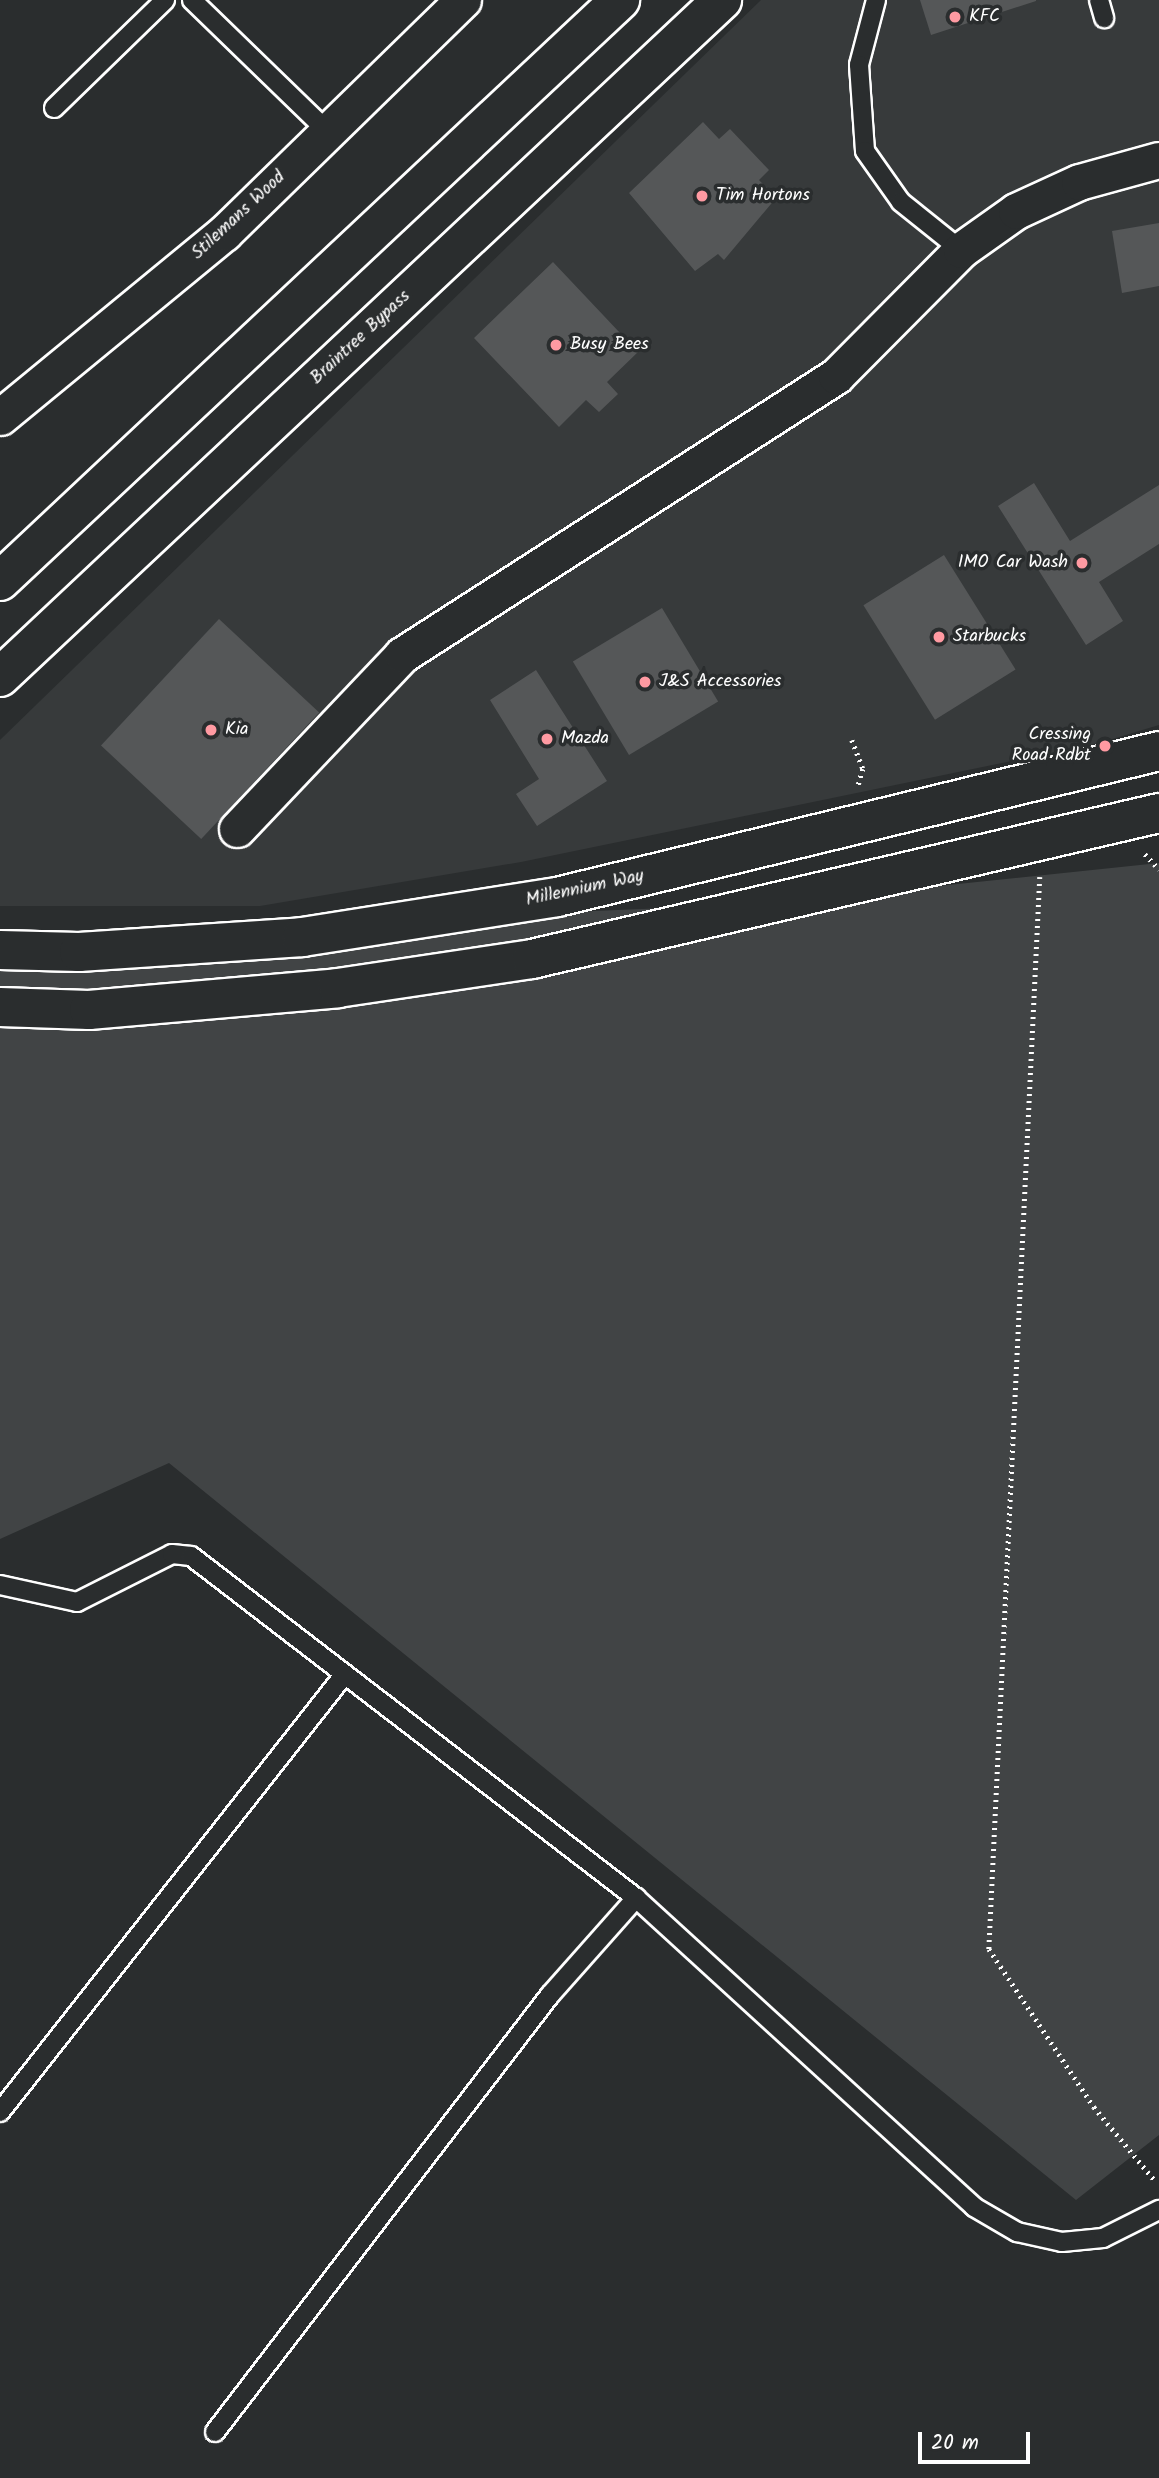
<!DOCTYPE html>
<html>
<head>
<meta charset="utf-8">
<style>
	body { margin:0 }
	#map { position:relative; width:1159px; height:2478px; overflow:hidden; background:#2a2d2e; font-family:Kalam,sans-serif }
	div>[style] { position:absolute }
	.built>* { inset:0; background:#373a3b }
	.green>* { inset:0; background:#414445 }
	.building>* { inset:0; background:#555758; transform-origin:0 0 }
	.path>* { height:4.5px; margin-top:-2.25px; transform-origin:0; background:repeating-linear-gradient(90deg,#fff 0 2px,transparent 0 7px) }
	.roads { filter:drop-shadow(2px 0 #fff) drop-shadow(-2px 0 #fff) drop-shadow(0 2px #fff) drop-shadow(0 -2px #fff) }
	.lane>* { height:18px; margin:-9px; padding:0 9px; transform-origin:9px; border-radius:9px; background:#2a2d2e }
	.street>* { height:35px; margin:-17.5px; padding:0 17.5px; transform-origin:17.5px; border-radius:17.5px; background:#2a2d2e }
	.secondary>* { height:38px; margin:-19px; padding:0 19px; transform-origin:19px; border-radius:19px; background:#2a2d2e }
	.highway>* { height:38px; margin:-19px; padding:0 19px; transform-origin:19px; border-radius:19px; background:#2a2d2e }
	.dots>* { width:19px; height:19px; translate:-50% -50%; box-sizing:border-box; border:4px solid #2a2d2e; border-radius:50% }
	span { translate:-50% -50%; white-space:nowrap; text-align:center; line-height:1.15; -webkit-text-stroke:7px #2a2d2e; paint-order:stroke }
	.poi-label { font-size:18px; color:#fff }
	.left { translate:0 -50%; text-align:left }
	.right { translate:-100% -50%; text-align:right }
	.street-label { font-size:18px; color:#fff }
	.scale { position:absolute; left:918px; top:2432px; width:112px; height:32px; box-sizing:border-box; border:4px solid #fff; border-top:0; padding-left:9px; font-size:21px; line-height:24px; white-space:nowrap; color:#fff; -webkit-text-stroke:5px #2a2d2e; paint-order:stroke }
</style>
</head>
<body>
<div id="map">
	<div class="built">
		<div style="clip-path:polygon(761px 0,1159px 0,1159px 725px,1099px 743px,521px 862px,260px 906px,0 906px,0 740px)"></div>
	</div>
	<div class="green">
		<div style="clip-path:polygon(1159px 863px,1159px 2135px,1076px 2200px,169px 1463px,0 1539px,0 935px,765px 904px)"></div>
	</div>
	<div class="building">
		<div style="clip-path:polygon(920px 0,1036px 0,1036px 1px,931px 35px)"></div>
		<div style="clip-path:polygon(703px 122px,719px 139px,730px 129px,769px 170px,759px 180px,776px 198px,724px 260px,718px 254px,695px 271px,629px 193px)"></div>
		<div style="clip-path:polygon(1159px 223px,1159px 286px,1122px 293px,1112px 231px)"></div>
		<div style="clip-path:polygon(553px 262px,638px 352px,607px 382px,618px 394px,599px 412px,586px 400px,559px 427px,474px 338px)"></div>
		<div style="clip-path:polygon(1034px 483px,1070px 541px,1159px 485px,1159px 544px,1099px 582px,1123px 621px,1086px 645px,998px 506px)"></div>
		<div style="left:944px;top:555px;width:135px;height:95px;rotate:58deg"></div>
		<div style="left:662px;top:608px;width:109px;height:104px;rotate:59deg"></div>
		<div style="left:219px;top:619px;width:137px;height:173px;rotate:43deg"></div>
		<div style="clip-path:polygon(536px 670px,607px 781px,537px 826px,516px 794px,539px 779px,490px 700px)"></div>
	</div>
	<div class="path">
		<div style="left:852px;top:740px;width:31px;rotate:69deg"></div>
		<div style="left:863px;top:769px;width:18px;rotate:106deg"></div>
		<div style="left:1145px;top:854px;width:21px;rotate:47deg"></div>
		<div style="left:1040px;top:877px;width:1073px;rotate:92.72deg"></div>
		<div style="left:989px;top:1949px;width:190px;rotate:56.4deg"></div>
		<div style="left:1094px;top:2107px;width:97px;rotate:50.4deg"></div>
	</div>
	<div class="roads">
		<div class="lane">
			<div style="left:192px;top:0;width:190px;rotate:44.1deg"></div>
			<div style="left:876px;top:0;width:67px;rotate:104.7deg"></div>
			<div style="left:859px;top:65px;width:86px;rotate:86deg"></div>
			<div style="left:865px;top:151px;width:62px;rotate:54.8deg"></div>
			<div style="left:901px;top:202px;width:77px;rotate:38.7deg"></div>
			<div style="left:1099px;top:0;width:19px;rotate:74deg"></div>
			<div style="left:54px;top:108px;width:155px;rotate:-44.2deg"></div>
			<div style="left:0;top:1585px;width:79px;rotate:12.4deg"></div>
			<div style="left:77px;top:1602px;width:106px;rotate:-26.8deg"></div>
			<div style="left:172px;top:1554px;width:19px;rotate:6deg"></div>
			<div style="left:191px;top:1556px;width:561px;rotate:37.54deg"></div>
			<div style="left:636px;top:1898px;width:458px;rotate:42.4deg"></div>
			<div style="left:974px;top:2207px;width:50px;rotate:30.2deg"></div>
			<div style="left:1017px;top:2232px;width:46px;rotate:12.5deg"></div>
			<div style="left:1062px;top:2242px;width:41px;rotate:-5.6deg"></div>
			<div style="left:1103px;top:2238px;width:63px;rotate:-26.6deg"></div>
			<div style="left:0;top:2112px;width:556px;rotate:-51.79deg"></div>
			<div style="left:215px;top:2432px;width:551px;rotate:-52.53deg"></div>
			<div style="left:550px;top:1995px;width:130px;rotate:-48.4deg"></div>
		</div>
		<div class="street">
			<div style="left:0;top:417px;width:290px;rotate:-39.4deg"></div>
			<div style="left:224px;top:233px;width:334px;rotate:-44.3deg"></div>
			<div style="left:237px;top:829px;width:240px;rotate:-46.5deg"></div>
			<div style="left:402px;top:655px;width:516px;rotate:-32.74deg"></div>
			<div style="left:836px;top:376px;width:177px;rotate:-45.2deg"></div>
			<div style="left:961px;top:250px;width:67px;rotate:-35.3deg"></div>
			<div style="left:1016px;top:211px;width:69px;rotate:-24.7deg"></div>
			<div style="left:1079px;top:182px;width:83px;rotate:-15.4deg"></div>
		</div>
		<div class="secondary">
			<div style="left:0;top:950px;width:79px;rotate:1.5deg"></div>
			<div style="left:79px;top:952px;width:224px;rotate:-3.8deg"></div>
			<div style="left:302px;top:937px;width:258px;rotate:-8.9deg"></div>
			<div style="left:557px;top:897px;width:619px;rotate:-13.63deg"></div>
			<div style="left:0;top:1007px;width:89px;rotate:1.9deg"></div>
			<div style="left:89px;top:1010px;width:250px;rotate:-5deg"></div>
			<div style="left:338px;top:988px;width:196px;rotate:-8.5deg"></div>
			<div style="left:532px;top:959px;width:644px;rotate:-13.11deg"></div>
		</div>
		<div class="highway">
			<div style="left:0;top:581px;width:850px;rotate:-43.14deg"></div>
			<div style="left:0;top:677px;width:990px;rotate:-43.16deg"></div>
		</div>
	</div>
	<div class="dots">
		<div style="left:955px;top:17px;background:#ff9aa2"></div>
		<div style="left:702px;top:196px;background:#ff9aa2"></div>
		<div style="left:556px;top:345px;background:#ff9aa2"></div>
		<div style="left:1082px;top:563px;background:#ff9aa2"></div>
		<div style="left:939px;top:637px;background:#ff9aa2"></div>
		<div style="left:645px;top:682px;background:#ff9aa2"></div>
		<div style="left:211px;top:730px;background:#ff9aa2"></div>
		<div style="left:547px;top:739px;background:#ff9aa2"></div>
		<div style="left:1105px;top:746px;background:#ff9aa2"></div>
	</div>
	<div class="poi-label">
		<span class="left" style="left:969px;top:17px">KFC</span>
		<span class="left" style="left:716px;top:196px">Tim Hortons</span>
		<span class="left" style="left:570px;top:345px">Busy Bees</span>
		<span class="right" style="left:1068px;top:563px">IMO Car Wash</span>
		<span class="left" style="left:953px;top:637px">Starbucks</span>
		<span class="left" style="left:659px;top:682px">J&amp;S Accessories</span>
		<span class="left" style="left:225px;top:730px">Kia</span>
		<span class="right" style="left:1091px;top:746px">Cressing<br>Road Rdbt</span>
		<span class="left" style="left:561px;top:739px">Mazda</span>
	</div>
	<div class="street-label">
		<span style="left:239px;top:216px;rotate:-43deg">Stilemans Wood</span>
		<span style="left:361px;top:338px;rotate:-43deg">Braintree Bypass</span>
		<span style="left:585px;top:889px;rotate:-12deg">Millennium Way</span>
	</div>
	<div class="scale">20 m</div>
</div>
</body>
</html>
